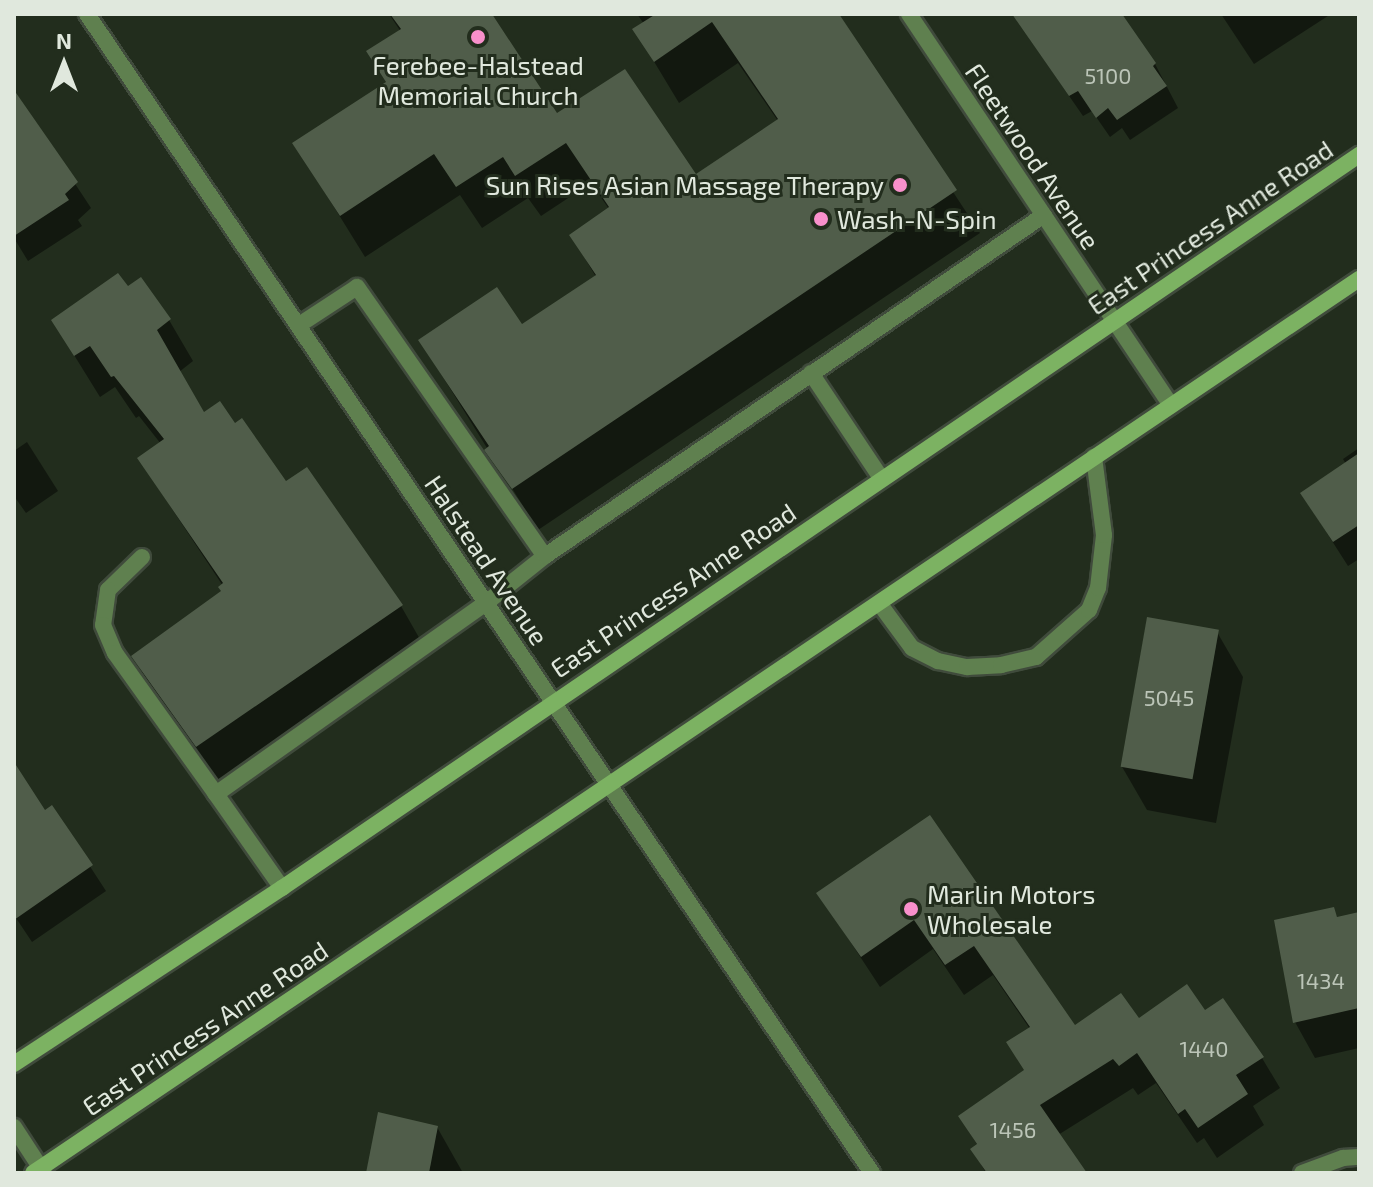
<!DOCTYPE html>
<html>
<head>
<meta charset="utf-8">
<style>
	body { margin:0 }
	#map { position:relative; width:1373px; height:1187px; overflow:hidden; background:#222d1d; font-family:"Exo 2",sans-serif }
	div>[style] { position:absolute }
	.shadow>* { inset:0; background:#0007 }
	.building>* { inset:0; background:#505d4a; transform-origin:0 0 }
	.roads { filter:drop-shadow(2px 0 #404b3c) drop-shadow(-2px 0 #404b3c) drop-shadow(0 2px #404b3c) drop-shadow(0 -2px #404b3c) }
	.lane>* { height:16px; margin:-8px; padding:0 8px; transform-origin:8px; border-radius:8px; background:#5f804f }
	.street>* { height:16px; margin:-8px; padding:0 8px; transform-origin:8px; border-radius:8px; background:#5f804f }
	.secondary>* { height:16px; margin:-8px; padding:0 8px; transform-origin:8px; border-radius:8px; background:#7cb262 }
	.dots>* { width:22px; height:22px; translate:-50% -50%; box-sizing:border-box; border:4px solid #222d1d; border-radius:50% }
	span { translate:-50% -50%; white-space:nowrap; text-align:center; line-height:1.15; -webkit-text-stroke:6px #222d1d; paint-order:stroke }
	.number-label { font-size:22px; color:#bcc5b8 }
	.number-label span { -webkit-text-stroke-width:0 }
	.poi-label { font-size:26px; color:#e0e8dd }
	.right { translate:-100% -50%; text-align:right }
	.left { translate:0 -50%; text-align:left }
	.street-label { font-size:26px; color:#e0e8dd }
	.frame { position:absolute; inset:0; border:16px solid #e0e8dd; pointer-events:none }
	.north { position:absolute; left:24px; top:24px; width:80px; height:80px; -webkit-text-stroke:6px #222d1d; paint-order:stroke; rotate:0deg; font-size:22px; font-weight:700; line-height:32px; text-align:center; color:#e0e8dd }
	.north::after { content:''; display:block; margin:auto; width:28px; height:36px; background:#e0e8dd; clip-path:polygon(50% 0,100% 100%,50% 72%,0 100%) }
</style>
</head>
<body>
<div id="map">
	<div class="shadow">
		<div style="clip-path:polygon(389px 14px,490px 14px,556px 116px,695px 177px,778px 121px,738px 63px,679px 103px,635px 30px,644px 24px,637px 14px,838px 17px,980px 233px,538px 530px,420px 340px,522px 326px,596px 277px,571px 235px,609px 209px,591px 183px,541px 216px,528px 198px,482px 228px,460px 195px,365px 257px,295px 144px,387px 83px,401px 32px)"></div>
		<div style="clip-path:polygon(1022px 14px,1118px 14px,1155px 64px,1178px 108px,1130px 140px,1122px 128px,1110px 137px,1092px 111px,1083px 116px,1029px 38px)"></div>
		<div style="clip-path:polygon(1221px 14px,1331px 14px,1254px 64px)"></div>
		<div style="clip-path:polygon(14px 117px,37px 126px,91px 208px,78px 220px,82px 226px,28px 261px,14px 238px)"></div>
		<div style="clip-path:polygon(127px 289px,169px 320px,193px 361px,179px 372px,203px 415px,235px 426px,401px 606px,425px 648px,221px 787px,157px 698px,133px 656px,223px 592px,223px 586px,139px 459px,161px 444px,139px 416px,136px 418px,115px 387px,100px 397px,53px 321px)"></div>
		<div style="clip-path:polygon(27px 442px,58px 491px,26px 513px,14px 496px,14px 451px)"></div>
		<div style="clip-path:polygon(1359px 448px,1359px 559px,1348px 566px,1302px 494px,1346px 464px,1343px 459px)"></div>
		<div style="clip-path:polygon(1217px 632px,1243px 677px,1216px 823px,1147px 810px,1121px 765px)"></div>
		<div style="clip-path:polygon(14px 767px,45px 813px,52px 808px,106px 891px,32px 942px,14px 915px)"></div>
		<div style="clip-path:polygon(930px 817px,1075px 1028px,1205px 1013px,1262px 1058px,1280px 1088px,1253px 1106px,1264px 1125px,1217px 1158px,1204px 1138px,1197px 1143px,1156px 1083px,1138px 1095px,1133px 1088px,1058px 1135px,1085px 1173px,986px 1173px,973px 1150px,978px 1146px,960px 1117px,1026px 1072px,1030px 1029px,993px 975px,964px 995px,933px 949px,880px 987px,819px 894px)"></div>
		<div style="clip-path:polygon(1333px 909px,1338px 919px,1359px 914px,1359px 1048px,1315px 1058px,1295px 1022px)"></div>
		<div style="clip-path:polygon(437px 1127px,463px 1173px,368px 1173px)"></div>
	</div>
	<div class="building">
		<div style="clip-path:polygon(390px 14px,492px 14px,557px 113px,625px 69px,696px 174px,778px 119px,712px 22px,654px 62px,632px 29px,656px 14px,839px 14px,957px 190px,512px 489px,484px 450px,489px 446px,418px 340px,497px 287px,522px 324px,596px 275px,569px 235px,609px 207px,566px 143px,515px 176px,503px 157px,456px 187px,434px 154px,340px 216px,292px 143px,386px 82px,366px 51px,401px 29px)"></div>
		<div style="clip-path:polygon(1012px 14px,1122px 14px,1156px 63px,1153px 66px,1167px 86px,1117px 120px,1108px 108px,1096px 118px,1078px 91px,1069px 96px)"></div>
		<div style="clip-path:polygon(14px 90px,78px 182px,65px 194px,69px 200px,14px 236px)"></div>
		<div style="clip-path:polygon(118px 273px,128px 286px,141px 277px,171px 319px,157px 330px,204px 412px,220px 401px,235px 423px,242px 418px,286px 481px,307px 467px,403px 605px,196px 747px,131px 656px,221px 591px,218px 587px,223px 583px,137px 458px,164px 439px,114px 376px,111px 377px,90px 346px,74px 356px,51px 320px)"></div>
		<div style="clip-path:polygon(1359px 453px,1359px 525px,1333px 542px,1300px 493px)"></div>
		<div style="left:1147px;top:617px;width:73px;height:152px;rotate:10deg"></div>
		<div style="clip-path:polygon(14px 762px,45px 810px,52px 805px,93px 865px,14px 920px)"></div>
		<div style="clip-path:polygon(930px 815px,1075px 1025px,1121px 993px,1139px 1018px,1187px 984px,1205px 1010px,1223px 998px,1264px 1057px,1236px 1075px,1248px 1094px,1198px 1128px,1185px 1109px,1178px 1114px,1137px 1053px,1119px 1066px,1113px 1059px,1040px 1105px,1087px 1173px,987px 1173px,970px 1149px,977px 1144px,958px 1116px,1024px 1070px,1006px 1042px,1030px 1027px,974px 946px,945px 965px,914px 920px,861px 957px,816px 893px)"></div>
		<div style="clip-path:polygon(1334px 907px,1337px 917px,1359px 912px,1359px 1008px,1293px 1023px,1274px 920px)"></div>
		<div style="clip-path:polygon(378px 1112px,438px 1126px,429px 1173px,366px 1173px)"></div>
	</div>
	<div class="roads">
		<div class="lane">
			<div style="left:299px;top:325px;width:69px;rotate:-33.2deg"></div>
			<div style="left:357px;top:287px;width:328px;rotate:55.1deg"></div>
			<div style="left:811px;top:373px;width:126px;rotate:56.3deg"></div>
			<div style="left:142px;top:557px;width:47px;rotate:135.9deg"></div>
			<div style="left:108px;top:590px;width:35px;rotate:98deg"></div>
			<div style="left:103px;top:625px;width:30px;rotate:67deg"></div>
			<div style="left:115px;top:653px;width:173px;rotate:54.4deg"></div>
			<div style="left:879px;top:603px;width:56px;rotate:53.7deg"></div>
			<div style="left:912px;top:648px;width:29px;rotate:27deg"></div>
			<div style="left:938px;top:661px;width:30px;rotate:12deg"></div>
			<div style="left:967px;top:667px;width:34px;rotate:-3deg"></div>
			<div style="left:1001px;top:665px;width:36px;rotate:-13deg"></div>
			<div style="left:1036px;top:657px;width:71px;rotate:-41.6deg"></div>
			<div style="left:1089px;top:610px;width:24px;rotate:-68deg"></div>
			<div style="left:1098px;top:588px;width:53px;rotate:-83.5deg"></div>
			<div style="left:1104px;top:535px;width:79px;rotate:-97.3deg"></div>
			<div style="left:282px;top:888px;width:115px;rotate:-125.1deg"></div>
			<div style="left:216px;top:794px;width:331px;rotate:-35.3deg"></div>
			<div style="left:486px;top:603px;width:75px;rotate:-38.5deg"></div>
			<div style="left:545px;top:556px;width:604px;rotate:-34.35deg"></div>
		</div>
		<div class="street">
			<div style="left:87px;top:14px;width:1400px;rotate:55.89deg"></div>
			<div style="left:909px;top:14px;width:471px;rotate:56.2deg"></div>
			<div style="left:14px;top:1127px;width:55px;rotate:56.9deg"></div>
			<div style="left:1302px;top:1173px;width:44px;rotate:-20.1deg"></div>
			<div style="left:1343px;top:1158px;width:16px;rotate:-4deg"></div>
		</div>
		<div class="secondary">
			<div style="left:14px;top:1064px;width:321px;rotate:-33.3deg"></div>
			<div style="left:282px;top:888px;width:1303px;rotate:-34.24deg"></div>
			<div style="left:33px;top:1173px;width:1599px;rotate:-33.99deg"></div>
		</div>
	</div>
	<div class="dots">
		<div style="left:478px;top:37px;background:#f890cb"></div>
		<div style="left:900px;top:185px;background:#f890cb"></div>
		<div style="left:821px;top:219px;background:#f890cb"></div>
		<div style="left:911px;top:909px;background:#f890cb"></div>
	</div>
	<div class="number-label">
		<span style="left:1108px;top:76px">5100</span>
		<span style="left:1169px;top:698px">5045</span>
		<span style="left:1321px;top:981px">1434</span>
		<span style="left:1204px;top:1049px">1440</span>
		<span style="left:1013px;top:1130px">1456</span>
	</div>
	<div class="poi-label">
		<span style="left:478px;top:80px">Ferebee-Halstead<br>Memorial Church</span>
		<span class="right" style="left:884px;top:185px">Sun Rises Asian Massage Therapy</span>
		<span class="left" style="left:837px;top:219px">Wash-N-Spin</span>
		<span class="left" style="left:927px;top:909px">Marlin Motors<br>Wholesale</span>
	</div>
	<div class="street-label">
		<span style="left:1033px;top:156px;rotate:56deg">Fleetwood Avenue</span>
		<span style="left:1210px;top:227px;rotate:-34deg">East Princess Anne Road</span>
		<span style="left:487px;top:560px;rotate:56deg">Halstead Avenue</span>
		<span style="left:673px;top:590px;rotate:-34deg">East Princess Anne Road</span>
		<span style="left:205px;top:1028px;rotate:-34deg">East Princess Anne Road</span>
	</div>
	<div class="frame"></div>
	<div class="north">N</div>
</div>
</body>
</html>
